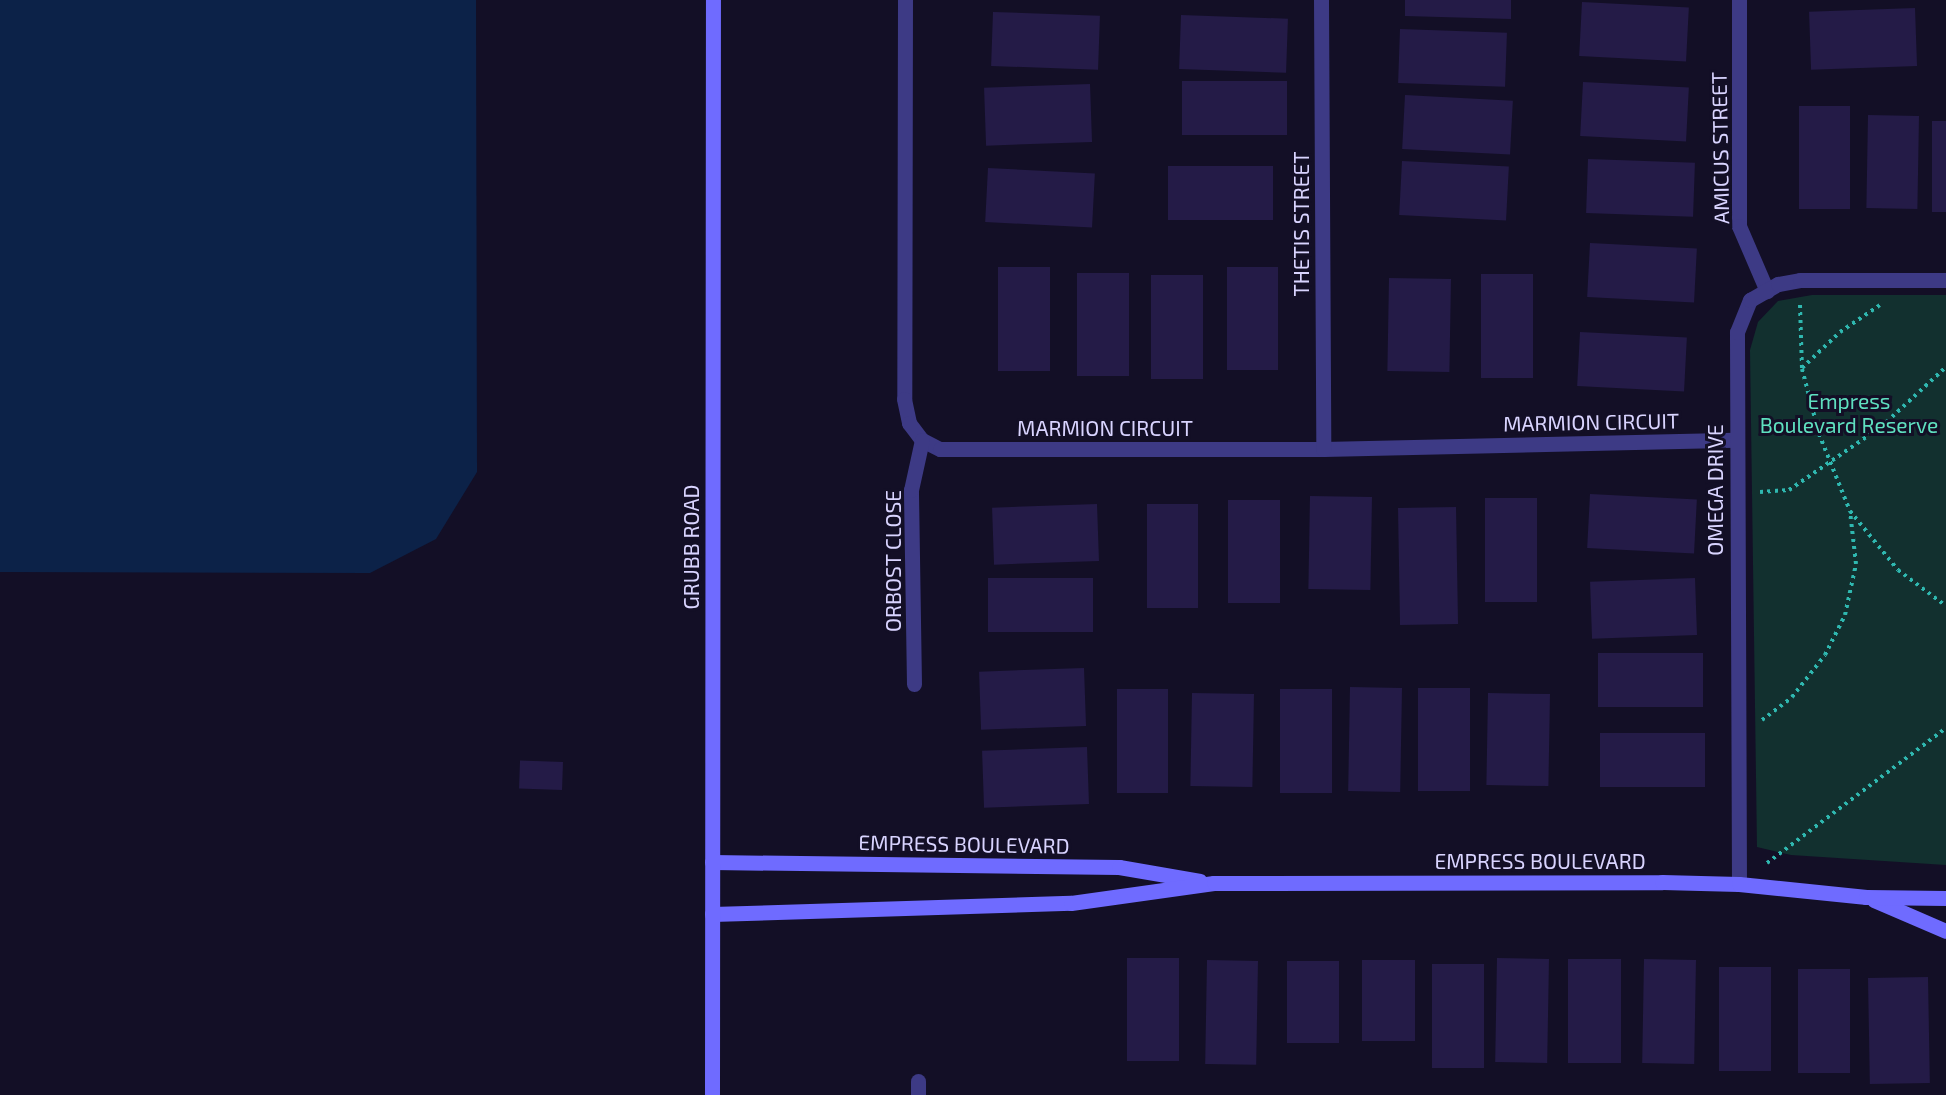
<!DOCTYPE html>
<html>
<head>
<meta charset="utf-8">
<style>
	body { margin:0 }
	#map { position:relative; width:1946px; height:1095px; overflow:hidden; background:#130f26; font-family:"Exo 2",sans-serif }
	div>[style] { position:absolute }
	.green>* { inset:0; background:#12302f }
	.water>* { inset:0; background:#0c2248 }
	.building>* { inset:0; background:#241b47; transform-origin:0 0 }
	.path>* { height:4px; margin-top:-2px; transform-origin:0; background:repeating-linear-gradient(90deg,#2fb8b0 0 3px,transparent 0 7.5px) }
	.street>* { height:15px; margin:-7.5px; padding:0 7.5px; transform-origin:7.5px; border-radius:7.5px; background:#3d3a85 }
	.secondary>* { height:15px; margin:-7.5px; padding:0 7.5px; transform-origin:7.5px; border-radius:7.5px; background:#6f6bff }
	span { translate:-50% -50%; white-space:nowrap; text-align:center; line-height:1.15; -webkit-text-stroke:6px #130f26; paint-order:stroke }
	.street-label { font-size:21px; color:#d9d4ff }
	.park-label { font-size:21px; color:#5fe0c0 }
</style>
</head>
<body>
<div id="map">
	<div class="green">
		<div style="clip-path:polygon(1812px 295px,1946px 295px,1946px 865px,1791px 855px,1757px 847px,1750px 350px,1758px 322px,1778px 301px)"></div>
	</div>
	<div class="water">
		<div style="clip-path:polygon(0 0,476px 0,477px 472px,436px 539px,370px 573px,0 572px)"></div>
	</div>
	<div class="building">
		<div style="clip-path:polygon(1405px 0,1511px 0,1511px 19px,1405px 16px)"></div>
		<div style="left:1582px;top:2px;width:107px;height:54px;rotate:3deg"></div>
		<div style="left:1915px;top:8px;width:58px;height:106px;rotate:88deg"></div>
		<div style="left:993px;top:12px;width:107px;height:54px;rotate:2deg"></div>
		<div style="left:1181px;top:15px;width:107px;height:54px;rotate:2deg"></div>
		<div style="left:1400px;top:29px;width:107px;height:54px;rotate:2deg"></div>
		<div style="left:1182px;top:81px;width:105px;height:54px"></div>
		<div style="left:1583px;top:82px;width:106px;height:54px;rotate:3deg"></div>
		<div style="left:1090px;top:84px;width:58px;height:106px;rotate:88deg"></div>
		<div style="left:1405px;top:95px;width:108px;height:54px;rotate:3deg"></div>
		<div style="left:1799px;top:106px;width:51px;height:103px"></div>
		<div style="left:1919px;top:116px;width:93px;height:51px;rotate:91deg"></div>
		<div style="left:1932px;top:121px;width:14px;height:91px"></div>
		<div style="left:1588px;top:159px;width:107px;height:54px;rotate:2deg"></div>
		<div style="left:1402px;top:161px;width:107px;height:54px;rotate:3deg"></div>
		<div style="left:1168px;top:166px;width:105px;height:54px"></div>
		<div style="left:988px;top:168px;width:107px;height:54px;rotate:3deg"></div>
		<div style="left:1590px;top:243px;width:107px;height:54px;rotate:3deg"></div>
		<div style="left:998px;top:267px;width:52px;height:104px"></div>
		<div style="left:1227px;top:267px;width:51px;height:103px"></div>
		<div style="left:1077px;top:273px;width:52px;height:103px"></div>
		<div style="left:1481px;top:274px;width:52px;height:104px"></div>
		<div style="left:1151px;top:275px;width:52px;height:104px"></div>
		<div style="left:1389px;top:278px;width:62px;height:93px;rotate:1deg"></div>
		<div style="left:1580px;top:332px;width:107px;height:54px;rotate:3deg"></div>
		<div style="left:1590px;top:494px;width:107px;height:54px;rotate:3deg"></div>
		<div style="left:1310px;top:496px;width:62px;height:93px;rotate:1deg"></div>
		<div style="left:1485px;top:498px;width:52px;height:104px"></div>
		<div style="left:1228px;top:500px;width:52px;height:103px"></div>
		<div style="left:1097px;top:504px;width:57px;height:105px;rotate:88deg"></div>
		<div style="left:1147px;top:504px;width:51px;height:104px"></div>
		<div style="left:1456px;top:507px;width:117px;height:58px;rotate:89deg"></div>
		<div style="left:988px;top:578px;width:105px;height:54px"></div>
		<div style="left:1695px;top:578px;width:57px;height:105px;rotate:88deg"></div>
		<div style="left:1598px;top:653px;width:105px;height:54px"></div>
		<div style="left:1084px;top:668px;width:58px;height:105px;rotate:88deg"></div>
		<div style="left:1350px;top:687px;width:52px;height:104px;rotate:1deg"></div>
		<div style="left:1418px;top:688px;width:52px;height:103px"></div>
		<div style="left:1117px;top:689px;width:51px;height:104px"></div>
		<div style="left:1280px;top:689px;width:52px;height:104px"></div>
		<div style="left:1192px;top:693px;width:62px;height:93px;rotate:1deg"></div>
		<div style="left:1488px;top:693px;width:62px;height:92px;rotate:1deg"></div>
		<div style="left:1600px;top:733px;width:105px;height:54px"></div>
		<div style="left:1087px;top:747px;width:57px;height:105px;rotate:88deg"></div>
		<div style="left:563px;top:762px;width:28px;height:43px;rotate:92deg"></div>
		<div style="left:1127px;top:958px;width:52px;height:103px"></div>
		<div style="left:1497px;top:958px;width:52px;height:104px;rotate:1deg"></div>
		<div style="left:1568px;top:959px;width:53px;height:104px"></div>
		<div style="left:1644px;top:959px;width:52px;height:104px;rotate:1deg"></div>
		<div style="left:1207px;top:960px;width:51px;height:104px;rotate:1deg"></div>
		<div style="left:1362px;top:960px;width:53px;height:81px"></div>
		<div style="left:1287px;top:961px;width:52px;height:82px"></div>
		<div style="left:1432px;top:964px;width:52px;height:104px"></div>
		<div style="left:1719px;top:967px;width:52px;height:104px"></div>
		<div style="left:1798px;top:969px;width:52px;height:104px"></div>
		<div style="left:1928px;top:977px;width:106px;height:60px;rotate:89deg"></div>
	</div>
	<div class="path">
		<div style="left:1800px;top:305px;width:64px;rotate:88.2deg"></div>
		<div style="left:1802px;top:369px;width:67px;rotate:75.3deg"></div>
		<div style="left:1819px;top:434px;width:83px;rotate:68.1deg"></div>
		<div style="left:1850px;top:511px;width:76px;rotate:50.9deg"></div>
		<div style="left:1898px;top:570px;width:60px;rotate:36.9deg"></div>
		<div style="left:1802px;top:368px;width:52px;rotate:-43.5deg"></div>
		<div style="left:1840px;top:332px;width:48px;rotate:-34deg"></div>
		<div style="left:1760px;top:492px;width:29px;rotate:-4deg"></div>
		<div style="left:1789px;top:490px;width:112px;rotate:-34.4deg"></div>
		<div style="left:1881px;top:427px;width:88px;rotate:-42.7deg"></div>
		<div style="left:1762px;top:720px;width:38px;rotate:-37deg"></div>
		<div style="left:1792px;top:697px;width:53px;rotate:-51.8deg"></div>
		<div style="left:1825px;top:655px;width:45px;rotate:-63.4deg"></div>
		<div style="left:1845px;top:615px;width:52px;rotate:-77.8deg"></div>
		<div style="left:1856px;top:564px;width:53px;rotate:-96.5deg"></div>
		<div style="left:1767px;top:863px;width:224px;rotate:-37deg"></div>
	</div>
	<div class="street">
		<div style="left:905px;top:0;width:399px;rotate:90.1deg"></div>
		<div style="left:904px;top:399px;width:25px;rotate:78deg"></div>
		<div style="left:909px;top:423px;width:21px;rotate:53deg"></div>
		<div style="left:922px;top:440px;width:20px;rotate:27deg"></div>
		<div style="left:940px;top:449px;width:383px"></div>
		<div style="left:1323px;top:449px;width:412px;rotate:-1.3deg"></div>
		<div style="left:1321px;top:0;width:449px;rotate:89.7deg"></div>
		<div style="left:1739px;top:0;width:226px;rotate:90deg"></div>
		<div style="left:1739px;top:226px;width:71px;rotate:66.7deg"></div>
		<div style="left:914px;top:684px;width:194px;rotate:-90.9deg"></div>
		<div style="left:911px;top:490px;width:51px;rotate:-77.6deg"></div>
		<div style="left:1739px;top:884px;width:552px;rotate:-90.21deg"></div>
		<div style="left:1737px;top:332px;width:35px;rotate:-68deg"></div>
		<div style="left:1750px;top:300px;width:32px;rotate:-30deg"></div>
		<div style="left:1778px;top:284px;width:22px;rotate:-10deg"></div>
		<div style="left:1800px;top:280px;width:146px"></div>
		<div style="left:918px;top:1081px;width:14px;rotate:90deg"></div>
	</div>
	<div class="secondary">
		<div style="left:712px;top:862px;width:407px;rotate:0.7deg"></div>
		<div style="left:1119px;top:867px;width:82px;rotate:9.8deg"></div>
		<div style="left:1874px;top:900px;width:78px;rotate:23.3deg"></div>
		<div style="left:712px;top:914px;width:359px;rotate:-1.8deg"></div>
		<div style="left:1071px;top:903px;width:144px;rotate:-8deg"></div>
		<div style="left:1214px;top:883px;width:448px;rotate:-0.1deg"></div>
		<div style="left:1662px;top:882px;width:77px;rotate:1.5deg"></div>
		<div style="left:1739px;top:884px;width:128px;rotate:5.8deg"></div>
		<div style="left:1866px;top:897px;width:80px;rotate:0.7deg"></div>
		<div style="left:712px;top:1095px;width:1095px;rotate:-89.95deg"></div>
	</div>
	<div class="street-label">
		<span style="left:1720px;top:148px;rotate:-91deg">AMICUS STREET</span>
		<span style="left:1301px;top:224px;rotate:-90deg">THETIS STREET</span>
		<span style="left:1591px;top:422px;rotate:-1deg">MARMION CIRCUIT</span>
		<span style="left:1105px;top:428px">MARMION CIRCUIT</span>
		<span style="left:1715px;top:490px;rotate:-90deg">OMEGA DRIVE</span>
		<span style="left:691px;top:547px;rotate:-90deg">GRUBB ROAD</span>
		<span style="left:893px;top:561px;rotate:-90deg">ORBOST CLOSE</span>
		<span style="left:964px;top:844px;rotate:1deg">EMPRESS BOULEVARD</span>
		<span style="left:1540px;top:861px">EMPRESS BOULEVARD</span>
	</div>
	<div class="park-label">
		<span style="left:1849px;top:413px">Empress<br>Boulevard Reserve</span>
	</div>
</div>
</body>
</html>
